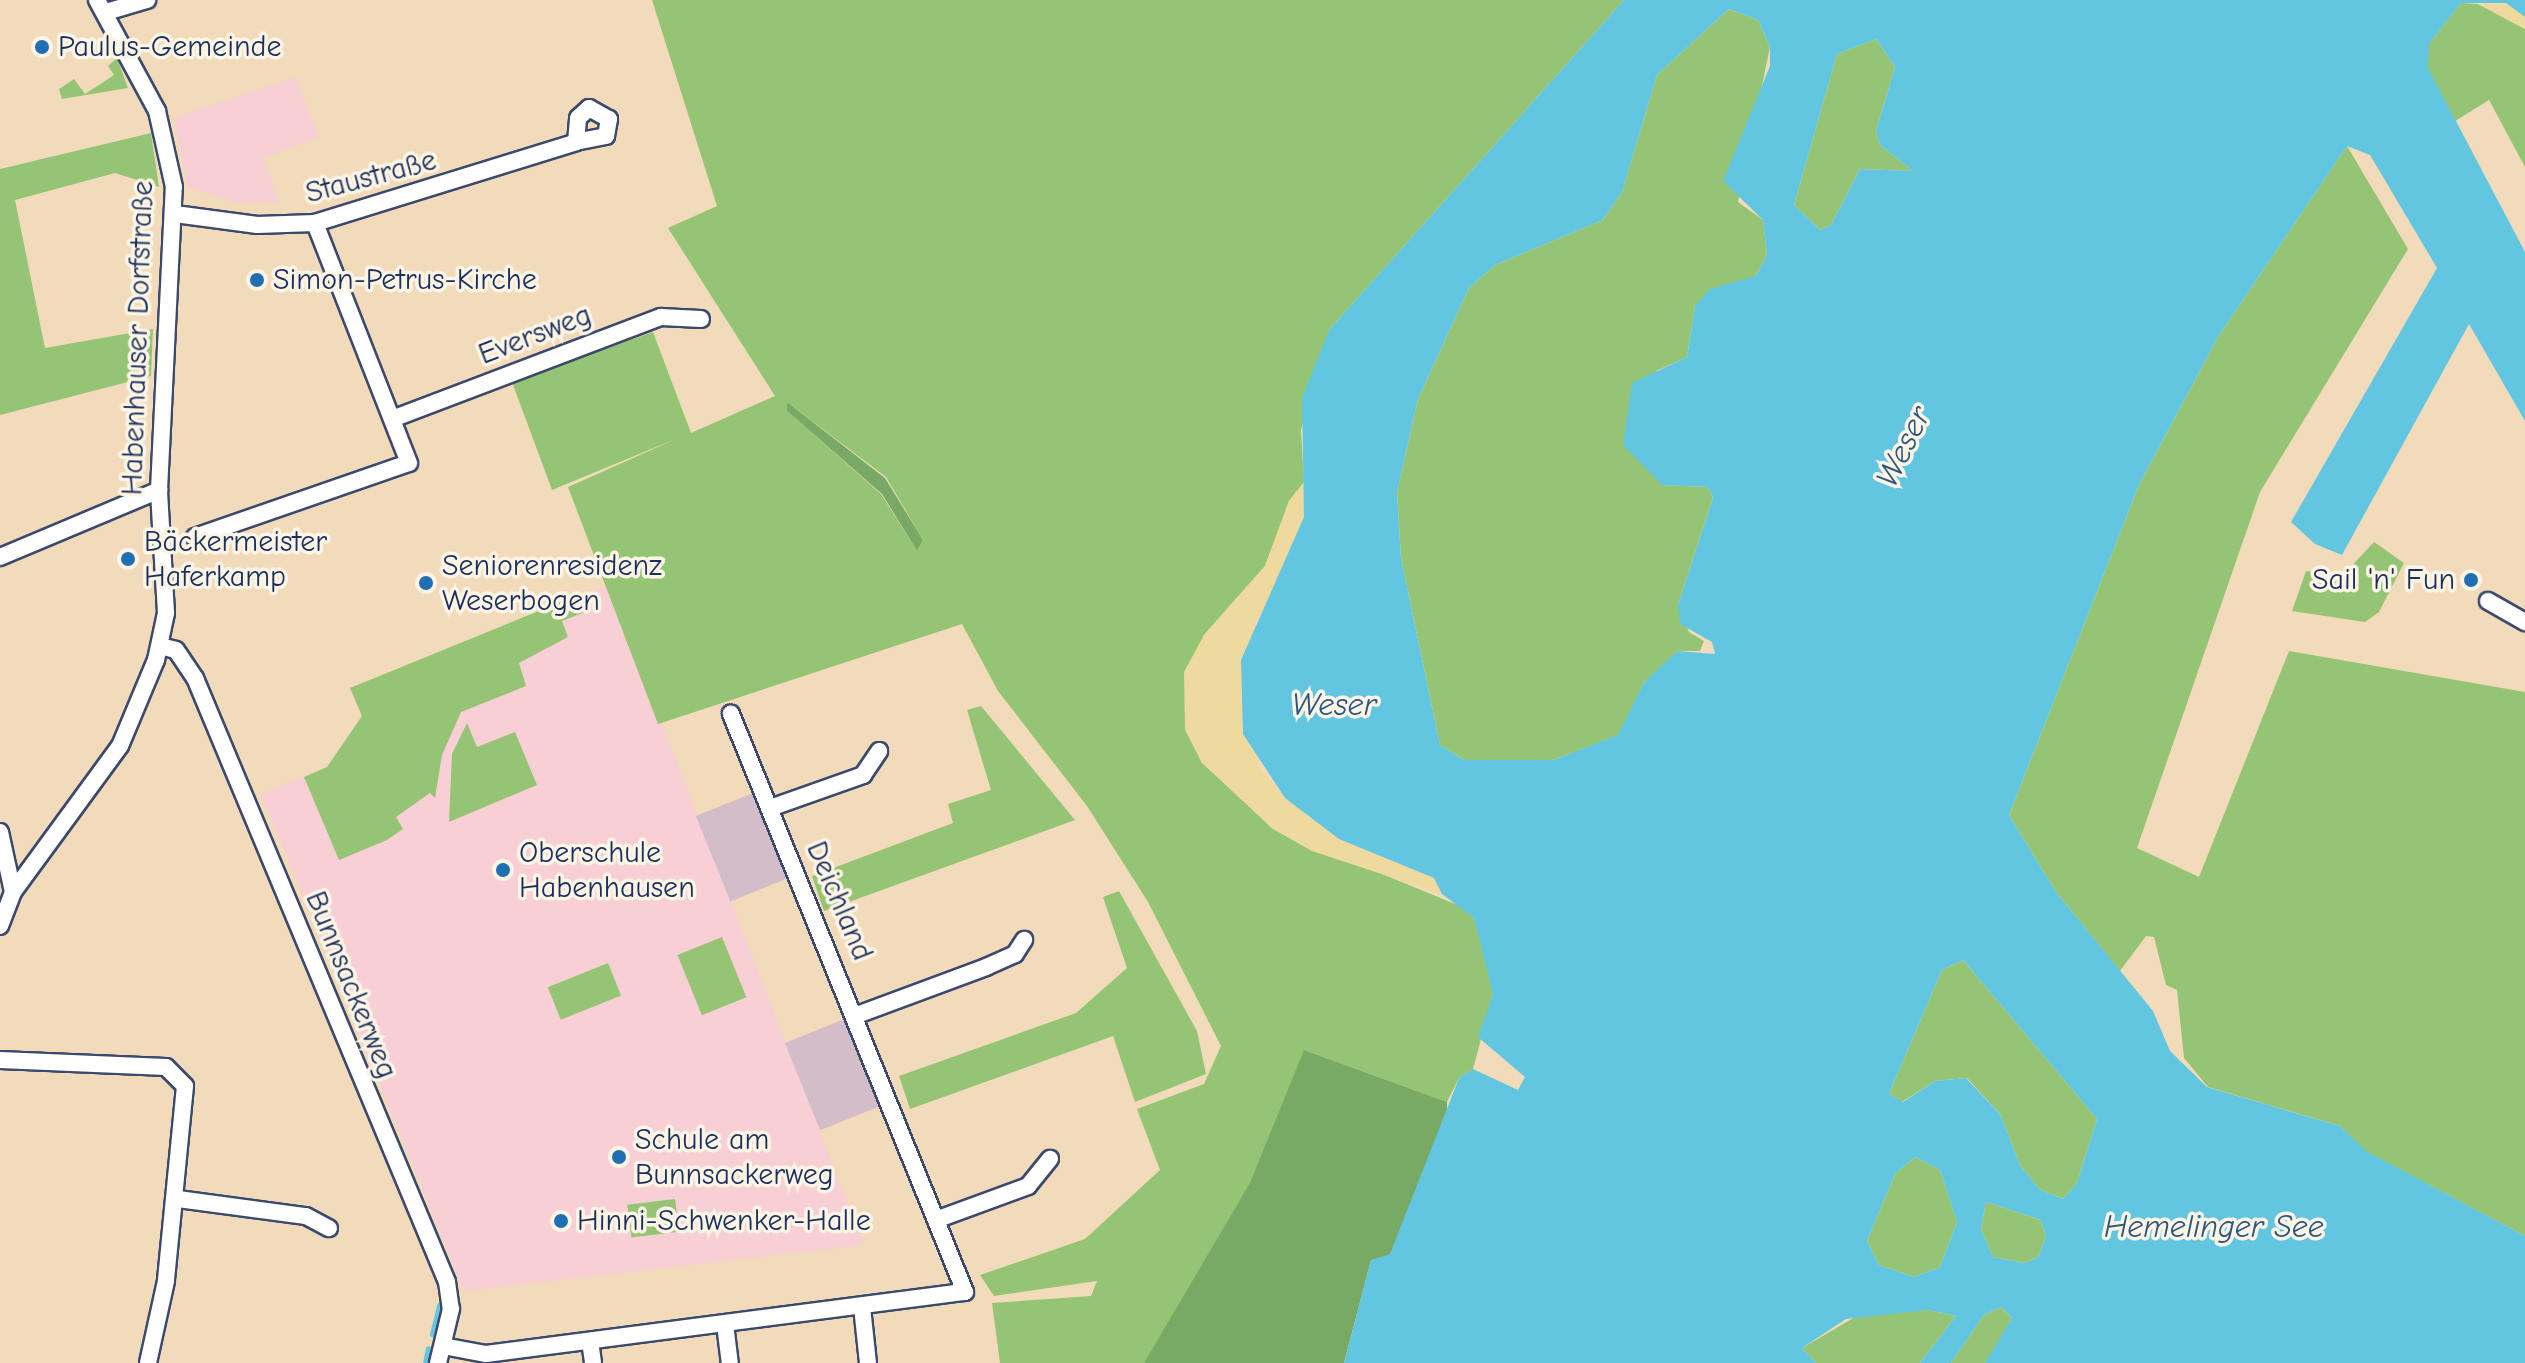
<!DOCTYPE html>
<html>
<head>
<meta charset="utf-8">
<style>
	body { margin:0 }
	#map { position:relative; width:2525px; height:1363px; overflow:hidden; background:#f2dbbb; font-family:"Comic Neue",sans-serif }
	div>[style] { position:absolute }
	.built>* { inset:0; background:#f7cfd5 }
	.industrial>* { inset:0; background:#d2bdc8; transform-origin:0 0 }
	.green>* { inset:0; background:#95c574; transform-origin:0 0 }
	.forest>* { inset:0; background:#78aa66 }
	.sand>* { inset:0; background:#eeda9e }
	.water>* { inset:0; background:#63c6e1 }
	.stream>* { height:5px; margin:-2.5px; padding:0 2.5px; transform-origin:2.5px; border-radius:2.5px; background:#63c6e1 }
	.roads { filter:drop-shadow(2px 0 #3b496c) drop-shadow(-2px 0 #3b496c) drop-shadow(0 2px #3b496c) drop-shadow(0 -2px #3b496c) }
	.minor>* { height:16px; margin:-8px; padding:0 8px; transform-origin:8px; border-radius:8px; background:#fff }
	.dots>* { width:22px; height:22px; translate:-50% -50%; box-sizing:border-box; border:4px solid #fcf5e5; border-radius:50% }
	span { translate:-50% -50%; white-space:nowrap; text-align:center; line-height:1.15; -webkit-text-stroke:7px #fcf5e5; paint-order:stroke }
	.poi-label { font-size:30px; color:#1b2f5e }
	.left { translate:0 -50%; text-align:left }
	.right { translate:-100% -50%; text-align:right }
	.street-label { font-size:30px; color:#1b2f5e }
	.water-label { font-size:32px; color:#2d557f; font-style:italic }
</style>
</head>
<body>
<div id="map">
	<div class="built">
		<div style="clip-path:polygon(295px 77px,319px 137px,263px 158px,279px 203px,234px 202px,188px 187px,174px 118px)"></div>
		<div style="clip-path:polygon(608px 585px,864px 1245px,464px 1291px,261px 794px,327px 767px,362px 716px,350px 688px)"></div>
	</div>
	<div class="industrial">
		<div style="left:758px;top:791px;width:92px;height:67px;rotate:68deg"></div>
		<div style="left:847px;top:1018px;width:94px;height:67px;rotate:68deg"></div>
	</div>
	<div class="green">
		<div style="clip-path:polygon(evenodd,652px 0,1624px 0,1329px 330px,1301px 430px,1304px 482px,1289px 501px,1265px 566px,1204px 635px,1201px 762px,1273px 829px,1460px 906px,1474px 918px,1489px 959px,1493px 994px,1473px 1069px,1459px 1078px,1447px 1102px,1304px 1050px,1390px 1255px,1371px 1260px,1305px 1363px,1000px 1363px,992px 1303px,1091px 1296px,1097px 1281px,994px 1296px,980px 1275px,1085px 1239px,1160px 1170px,1137px 1109px,1204px 1084px,1221px 1046px,1148px 902px,1087px 806px,998px 691px,962px 624px,658px 724px,568px 487px,678px 438px,552px 490px,512px 382px,653px 332px,691px 433px,775px 396px,668px 228px,717px 206px,652px 0,787px 402px,886px 477px,923px 540px,917px 551px,881px 494px,787px 411px,787px 402px)"></div>
		<div style="clip-path:polygon(2461px 3px,2478px 4px,2525px 29px,2525px 167px,2489px 100px,2452px 123px,2428px 68px,2428px 45px)"></div>
		<div style="clip-path:polygon(1729px 9px,1758px 20px,1770px 47px,1738px 202px,1763px 220px,1767px 255px,1756px 276px,1695px 306px,1687px 357px,1656px 371px,1662px 485px,1708px 487px,1713px 498px,1678px 605px,1689px 632px,1704px 641px,1700px 651px,1678px 651px,1643px 684px,1619px 735px,1553px 760px,1464px 760px,1440px 745px,1401px 558px,1397px 492px,1418px 399px,1469px 288px,1495px 265px,1603px 220px,1622px 192px,1657px 75px)"></div>
		<div style="clip-path:polygon(1876px 39px,1895px 67px,1876px 131px,1880px 145px,1913px 171px,1860px 169px,1831px 225px,1820px 230px,1794px 205px,1837px 54px)"></div>
		<div style="clip-path:polygon(117px 58px,128px 88px,62px 99px,59px 89px,74px 79px,85px 94px,114px 75px,108px 66px)"></div>
		<div style="clip-path:polygon(151px 133px,159px 187px,115px 173px,15px 200px,45px 348px,153px 329px,151px 376px,0 415px,0 169px)"></div>
		<div style="clip-path:polygon(2347px 146px,2408px 249px,2260px 492px,2137px 848px,2199px 877px,2289px 651px,2525px 692px,2525px 1236px,2365px 1151px,2340px 1126px,2208px 1087px,2184px 1058px,2177px 990px,2166px 985px,2154px 937px,2146px 936px,2120px 971px,2056px 892px,2009px 815px,2139px 485px,2218px 337px)"></div>
		<div style="clip-path:polygon(2374px 542px,2404px 563px,2379px 612px,2365px 622px,2292px 611px,2306px 571px,2343px 575px)"></div>
		<div style="clip-path:polygon(578px 595px,585px 612px,562px 621px,568px 637px,519px 663px,526px 686px,461px 712px,442px 755px,435px 798px,430px 793px,396px 817px,403px 829px,387px 840px,339px 860px,304px 777px,327px 767px,362px 716px,350px 688px)"></div>
		<div style="clip-path:polygon(981px 706px,1075px 820px,824px 911px,812px 876px,953px 823px,948px 804px,991px 790px,967px 710px)"></div>
		<div style="clip-path:polygon(467px 723px,477px 747px,515px 732px,537px 785px,449px 822px,452px 754px)"></div>
		<div style="clip-path:polygon(1119px 891px,1197px 1031px,1206px 1074px,1135px 1102px,1113px 1036px,910px 1109px,899px 1076px,1076px 1013px,1127px 968px,1103px 897px)"></div>
		<div style="left:722px;top:937px;width:65px;height:48px;rotate:68deg"></div>
		<div style="clip-path:polygon(1963px 960px,2097px 1119px,2077px 1183px,2063px 1199px,2039px 1189px,2020px 1165px,2000px 1114px,1967px 1078px,1935px 1081px,1902px 1102px,1889px 1094px,1942px 970px)"></div>
		<div style="left:608px;top:963px;width:35px;height:65px;rotate:68deg"></div>
		<div style="clip-path:polygon(1915px 1157px,1940px 1170px,1957px 1222px,1940px 1267px,1914px 1277px,1879px 1265px,1867px 1241px,1895px 1174px)"></div>
		<div style="left:675px;top:1199px;width:33px;height:48px;rotate:83deg"></div>
		<div style="clip-path:polygon(1986px 1202px,2041px 1220px,2046px 1237px,2038px 1257px,2025px 1263px,1993px 1257px,1981px 1229px)"></div>
		<div style="clip-path:polygon(2001px 1307px,2012px 1318px,1994px 1353px,1985px 1363px,1951px 1363px,1984px 1315px)"></div>
		<div style="clip-path:polygon(1928px 1310px,1956px 1316px,1920px 1363px,1816px 1363px,1802px 1348px,1862px 1313px)"></div>
	</div>
	<div class="forest">
		<div style="clip-path:polygon(787px 402px,885px 478px,923px 540px,917px 551px,882px 494px,787px 411px)"></div>
		<div style="clip-path:polygon(1304px 1050px,1447px 1102px,1447px 1119px,1390px 1255px,1371px 1260px,1344px 1363px,1144px 1363px,1250px 1183px)"></div>
	</div>
	<div class="sand">
		<div style="clip-path:polygon(2506px 3px,2525px 17px,2525px 29px,2478px 4px)"></div>
		<div style="clip-path:polygon(1304px 482px,1304px 517px,1290px 561px,1256px 622px,1258px 766px,1285px 798px,1339px 839px,1434px 878px,1442px 894px,1312px 851px,1273px 829px,1201px 761px,1185px 730px,1184px 672px,1204px 635px,1265px 566px,1289px 501px)"></div>
	</div>
	<div class="water">
		<div style="clip-path:polygon(evenodd,1624px 0,2525px 0,2525px 17px,2506px 3px,2461px 3px,2429px 44px,2428px 68px,2525px 252px,2525px 421px,2469px 324px,2342px 555px,2315px 544px,2291px 522px,2437px 268px,2370px 155px,2347px 146px,2218px 337px,2139px 485px,2009px 815px,2056px 892px,2153px 1011px,2170px 1051px,2207px 1087px,2340px 1126px,2366px 1151px,2525px 1236px,2525px 1363px,1985px 1363px,2012px 1318px,2001px 1307px,1984px 1315px,1951px 1363px,1920px 1363px,1956px 1316px,1928px 1310px,1846px 1319px,1802px 1348px,1816px 1363px,1344px 1363px,1371px 1260px,1390px 1254px,1459px 1078px,1473px 1069px,1518px 1090px,1525px 1077px,1478px 1037px,1493px 994px,1474px 918px,1442px 894px,1434px 878px,1339px 839px,1285px 798px,1243px 734px,1241px 660px,1304px 517px,1302px 398px,1329px 330px,1624px 0,1729px 9px,1758px 20px,1770px 47px,1770px 66px,1723px 181px,1763px 220px,1767px 255px,1756px 276px,1710px 289px,1695px 306px,1687px 357px,1632px 383px,1623px 445px,1662px 485px,1708px 487px,1713px 498px,1678px 605px,1680px 624px,1712px 642px,1715px 654px,1678px 651px,1662px 665px,1643px 684px,1618px 735px,1553px 760px,1464px 760px,1440px 745px,1401px 558px,1397px 492px,1418px 399px,1469px 288px,1495px 265px,1603px 220px,1622px 192px,1657px 75px,1729px 9px,1624px 0,1876px 39px,1895px 67px,1876px 131px,1880px 145px,1913px 171px,1860px 169px,1831px 225px,1820px 230px,1794px 205px,1837px 54px,1876px 39px,1624px 0,1963px 960px,2097px 1119px,2077px 1183px,2063px 1199px,2039px 1189px,2020px 1165px,2000px 1114px,1966px 1078px,1935px 1081px,1903px 1102px,1889px 1094px,1942px 970px,1963px 960px,1624px 0,1915px 1157px,1940px 1170px,1957px 1222px,1940px 1267px,1914px 1277px,1879px 1265px,1867px 1241px,1895px 1174px,1915px 1157px,1624px 0,1986px 1202px,2041px 1220px,2046px 1237px,2038px 1257px,2025px 1263px,1993px 1257px,1981px 1229px,1986px 1202px)"></div>
	</div>
	<div class="stream">
		<div style="left:432px;top:1334px;width:30px;rotate:-76deg"></div>
		<div style="left:425px;top:1363px;width:15px;rotate:-79deg"></div>
	</div>
	<div class="roads">
		<div class="minor">
			<div style="left:106px;top:12px;width:43px;rotate:-16.3deg"></div>
			<div style="left:589px;top:108px;width:23px;rotate:29deg"></div>
			<div style="left:609px;top:119px;width:17px;rotate:100deg"></div>
			<div style="left:606px;top:136px;width:31px;rotate:169deg"></div>
			<div style="left:576px;top:142px;width:24px;rotate:-85deg"></div>
			<div style="left:578px;top:118px;width:15px;rotate:-42deg"></div>
			<div style="left:175px;top:214px;width:83px;rotate:7.6deg"></div>
			<div style="left:257px;top:225px;width:58px;rotate:-2deg"></div>
			<div style="left:315px;top:223px;width:273px;rotate:-17.2deg"></div>
			<div style="left:392px;top:419px;width:288px;rotate:-20.8deg"></div>
			<div style="left:661px;top:317px;width:40px;rotate:2.9deg"></div>
			<div style="left:195px;top:537px;width:226px;rotate:-19.1deg"></div>
			<div style="left:409px;top:463px;width:258px;rotate:-111.4deg"></div>
			<div style="left:0;top:557px;width:173px;rotate:-22.8deg"></div>
			<div style="left:2488px;top:601px;width:43px;rotate:29.6deg"></div>
			<div style="left:160px;top:646px;width:16px;rotate:14deg"></div>
			<div style="left:176px;top:650px;width:34px;rotate:56deg"></div>
			<div style="left:195px;top:678px;width:654px;rotate:67.35deg"></div>
			<div style="left:447px;top:1282px;width:27px;rotate:82deg"></div>
			<div style="left:451px;top:1309px;width:56px;rotate:103.5deg"></div>
			<div style="left:770px;top:808px;width:99px;rotate:-19.5deg"></div>
			<div style="left:863px;top:775px;width:29px;rotate:-56deg"></div>
			<div style="left:0;top:832px;width:61px;rotate:77.8deg"></div>
			<div style="left:0;top:926px;width:36px;rotate:-69deg"></div>
			<div style="left:13px;top:892px;width:181px;rotate:-53.8deg"></div>
			<div style="left:120px;top:746px;width:93px;rotate:-67.3deg"></div>
			<div style="left:156px;top:660px;width:48px;rotate:-78deg"></div>
			<div style="left:166px;top:613px;width:123px;rotate:-93.3deg"></div>
			<div style="left:159px;top:490px;width:303px;rotate:-87.2deg"></div>
			<div style="left:174px;top:187px;width:78px;rotate:-102.6deg"></div>
			<div style="left:157px;top:111px;width:126px;rotate:-118.4deg"></div>
			<div style="left:857px;top:1015px;width:138px;rotate:-20.4deg"></div>
			<div style="left:986px;top:967px;width:32px;rotate:-24deg"></div>
			<div style="left:1015px;top:954px;width:17px;rotate:-57deg"></div>
			<div style="left:0;top:1060px;width:166px;rotate:2.4deg"></div>
			<div style="left:166px;top:1067px;width:27px;rotate:45deg"></div>
			<div style="left:185px;top:1086px;width:196px;rotate:95.6deg"></div>
			<div style="left:166px;top:1281px;width:84px;rotate:102.4deg"></div>
			<div style="left:178px;top:1199px;width:129px;rotate:7.6deg"></div>
			<div style="left:306px;top:1216px;width:26px;rotate:28deg"></div>
			<div style="left:941px;top:1218px;width:93px;rotate:-20.2deg"></div>
			<div style="left:1028px;top:1186px;width:35px;rotate:-51deg"></div>
			<div style="left:862px;top:1307px;width:56px;rotate:83.9deg"></div>
			<div style="left:725px;top:1324px;width:39px;rotate:83deg"></div>
			<div style="left:590px;top:1341px;width:22px;rotate:82deg"></div>
			<div style="left:443px;top:1346px;width:44px;rotate:10.5deg"></div>
			<div style="left:486px;top:1354px;width:483px;rotate:-7.4deg"></div>
			<div style="left:965px;top:1292px;width:624px;rotate:-112.04deg"></div>
		</div>
	</div>
	<div class="dots">
		<div style="left:42px;top:47px;background:#1f6fb2"></div>
		<div style="left:257px;top:280px;background:#1f6fb2"></div>
		<div style="left:128px;top:559px;background:#1f6fb2"></div>
		<div style="left:2471px;top:580px;background:#1f6fb2"></div>
		<div style="left:426px;top:583px;background:#1f6fb2"></div>
		<div style="left:503px;top:870px;background:#1f6fb2"></div>
		<div style="left:619px;top:1157px;background:#1f6fb2"></div>
		<div style="left:561px;top:1221px;background:#1f6fb2"></div>
	</div>
	<div class="poi-label">
		<span class="left" style="left:58px;top:47px">Paulus-Gemeinde</span>
		<span class="left" style="left:273px;top:280px">Simon-Petrus-Kirche</span>
		<span class="left" style="left:144px;top:559px">Bäckermeister<br>Haferkamp</span>
		<span class="left" style="left:442px;top:583px">Seniorenresidenz<br>Weserbogen</span>
		<span class="right" style="left:2455px;top:580px">Sail 'n' Fun</span>
		<span class="left" style="left:519px;top:870px">Oberschule<br>Habenhausen</span>
		<span class="left" style="left:635px;top:1157px">Schule am<br>Bunnsackerweg</span>
		<span class="left" style="left:577px;top:1221px">Hinni-Schwenker-Halle</span>
	</div>
	<div class="street-label">
		<span style="left:371px;top:177px;rotate:-15deg">Staustraße</span>
		<span style="left:535px;top:335px;rotate:-21deg">Eversweg</span>
		<span style="left:138px;top:338px;rotate:-88deg">Habenhauser Dorfstraße</span>
		<span style="left:839px;top:901px;rotate:67deg">Deichland</span>
		<span style="left:351px;top:985px;rotate:68deg">Bunnsackerweg</span>
	</div>
	<div class="water-label">
		<span style="left:1904px;top:447px;rotate:-64deg">Weser</span>
		<span style="left:1334px;top:705px">Weser</span>
		<span style="left:2214px;top:1227px">Hemelinger See</span>
	</div>
</div>
</body>
</html>
